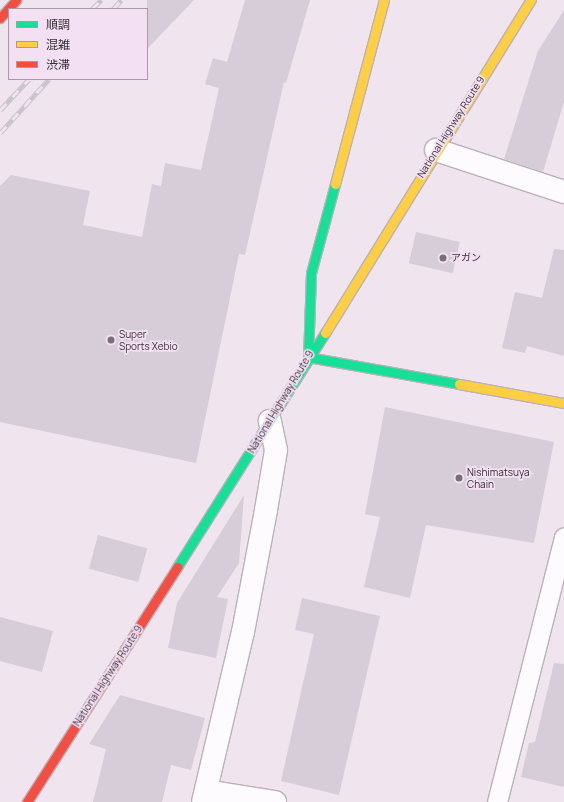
<!DOCTYPE html>
<html>
<head>
<meta charset="utf-8">
<style>
	body { margin:0 }
	#map { position:relative; width:564px; height:802px; overflow:hidden; background:#f0e4ef; font-family:Manrope,"Noto Sans JP",sans-serif }
	div>[style] { position:absolute }
	.building>* { inset:0; background:#d6cdd8; transform-origin:0 0 }
	.roads { filter:drop-shadow(1px 0 #bbb1ba) drop-shadow(-1px 0 #bbb1ba) drop-shadow(0 1px #bbb1ba) drop-shadow(0 -1px #bbb1ba) }
	.lane>* { height:19px; margin:-9.5px; padding:0 9.5px; transform-origin:9.5px; border-radius:9.5px; background:#fdfbfd }
	.street>* { height:22px; margin:-11px; padding:0 11px; transform-origin:11px; border-radius:11px; background:#fdfbfd }
	.fast>* { height:9px; margin:-4.5px; padding:0 4.5px; transform-origin:4.5px; border-radius:4.5px; background:#16e098 }
	.slow>* { height:9px; margin:-4.5px; padding:0 4.5px; transform-origin:4.5px; border-radius:4.5px; background:#ffcf43 }
	.jam>* { height:9px; margin:-4.5px; padding:0 4.5px; transform-origin:4.5px; border-radius:4.5px; background:#f24e42 }
	.rail>* { height:4.5px; margin-top:-2.25px; transform-origin:0; background:repeating-linear-gradient(90deg,#f4e0f3 0 9px,#c7c4c7 0 18px); box-sizing:border-box; border-block:1px solid #c7c4c7 }
	.dots>* { width:11px; height:11px; translate:-50% -50%; box-sizing:border-box; border:2px solid #f4e0f3; border-radius:50% }
	span { translate:-50% -50%; white-space:nowrap; text-align:center; line-height:1.15; -webkit-text-stroke:3.5px #f4e0f3; paint-order:stroke }
	.street-label { font-size:10px; color:#373037 }
	.poi-label { font-size:10px; color:#373037 }
	.left { translate:0 -50%; text-align:left }
	.legend { position:absolute; left:8px; top:8px; width:140px; height:72px; box-sizing:border-box; background:#f4e0f3; border:1px solid #a89aa8; margin:0; padding:5px 7px; list-style:none; font-size:12px; color:#373037 }
	.legend li { display:flex; align-items:center; gap:8px; height:20px }
	.legend b { width:20px; border:1px solid #a89aa8 }
</style>
</head>
<body>
<div id="map">
	<div class="building">
		<div style="clip-path:polygon(147px 0,194px 0,147px 49px)"></div>
		<div style="clip-path:polygon(245px 0,310px 0,286px 83px,284px 82px,245px 255px,239px 254px,196px 463px,0 422px,0 186px,11px 175px,90px 191px,83px 225px,142px 237px,152px 184px,161px 186px,165px 163px,201px 170px,219px 88px,205px 84px,213px 58px,227px 62px)"></div>
		<div style="clip-path:polygon(564px 10px,564px 102px,543px 172px,504px 159px,538px 51px)"></div>
		<div style="left:416px;top:232px;width:45px;height:32px;rotate:13deg"></div>
		<div style="clip-path:polygon(554px 249px,564px 250px,564px 356px,527px 346px,525px 353px,502px 348px,515px 292px,542px 298px)"></div>
		<div style="clip-path:polygon(385px 407px,554px 442px,534px 543px,426px 525px,410px 598px,364px 587px,380px 517px,365px 514px)"></div>
		<div style="clip-path:polygon(244px 495px,239px 563px,217px 597px,228px 599px,216px 658px,168px 648px,177px 603px)"></div>
		<div style="left:98px;top:535px;width:51px;height:35px;rotate:15deg"></div>
		<div style="clip-path:polygon(302px 598px,380px 616px,339px 795px,281px 781px,314px 634px,295px 630px)"></div>
		<div style="clip-path:polygon(0 617px,53px 631px,42px 672px,0 661px)"></div>
		<div style="clip-path:polygon(554px 663px,564px 664px,564px 787px,521px 777px,529px 743px,535px 742px)"></div>
		<div style="clip-path:polygon(120px 695px,205px 718px,191px 770px,171px 765px,162px 802px,93px 802px,106px 749px,89px 744px)"></div>
	</div>
	<div class="roads">
		<div class="lane">
			<div style="left:497px;top:802px;width:273px;rotate:-75.8deg"></div>
		</div>
		<div class="street">
			<div style="left:436px;top:150px;width:135px;rotate:18.2deg"></div>
			<div style="left:206px;top:791px;width:70px;rotate:9.1deg"></div>
			<div style="left:203px;top:802px;width:175px;rotate:-76.8deg"></div>
			<div style="left:243px;top:632px;width:124px;rotate:-79.3deg"></div>
			<div style="left:266px;top:510px;width:61px;rotate:-80.5deg"></div>
			<div style="left:276px;top:450px;width:30px;rotate:-102deg"></div>
		</div>
		<div class="fast">
			<div style="left:335px;top:184px;width:92px;rotate:105.1deg"></div>
			<div style="left:311px;top:273px;width:84px;rotate:92deg"></div>
			<div style="left:308px;top:357px;width:153px;rotate:10.1deg"></div>
			<div style="left:177px;top:567px;width:277px;rotate:-57.7deg"></div>
		</div>
		<div class="slow">
			<div style="left:335px;top:184px;width:190px;rotate:-75.1deg"></div>
			<div style="left:325px;top:333px;width:392px;rotate:-58.3deg"></div>
			<div style="left:459px;top:384px;width:107px;rotate:10.3deg"></div>
		</div>
		<div class="jam">
			<div style="left:0;top:18px;width:24px;rotate:-48deg"></div>
			<div style="left:27px;top:802px;width:279px;rotate:-57.4deg"></div>
		</div>
	</div>
	<div class="rail">
		<div style="left:92px;top:9px;width:13px;rotate:-45deg"></div>
		<div style="left:113px;top:9px;width:12px;rotate:-48deg"></div>
		<div style="left:0;top:110px;width:42px;rotate:-46.9deg"></div>
		<div style="left:0;top:133px;width:73px;rotate:-47.8deg"></div>
	</div>
	<div class="dots">
		<div style="left:443px;top:258px;background:#786f77"></div>
		<div style="left:111px;top:340px;background:#786f77"></div>
		<div style="left:459px;top:478px;background:#786f77"></div>
	</div>
	<div class="street-label">
		<span style="left:451px;top:127px;rotate:-58deg">National Highway Route 9</span>
		<span style="left:281px;top:402px;rotate:-59deg">National Highway Route 9</span>
		<span style="left:108px;top:676px;rotate:-57deg">National Highway Route 9</span>
	</div>
	<div class="poi-label">
		<span class="left" style="left:451px;top:258px">アガン</span>
		<span class="left" style="left:119px;top:340px">Super<br>Sports Xebio</span>
		<span class="left" style="left:467px;top:478px">Nishimatsuya<br>Chain</span>
	</div>
	<ul class="legend">
	<li><b style="height:5px;background:#16e098"></b>順調</li>
	<li><b style="height:5px;background:#ffcf43"></b>混雑</li>
	<li><b style="height:5px;background:#f24e42"></b>渋滞</li>
	</ul>
</div>
</body>
</html>
